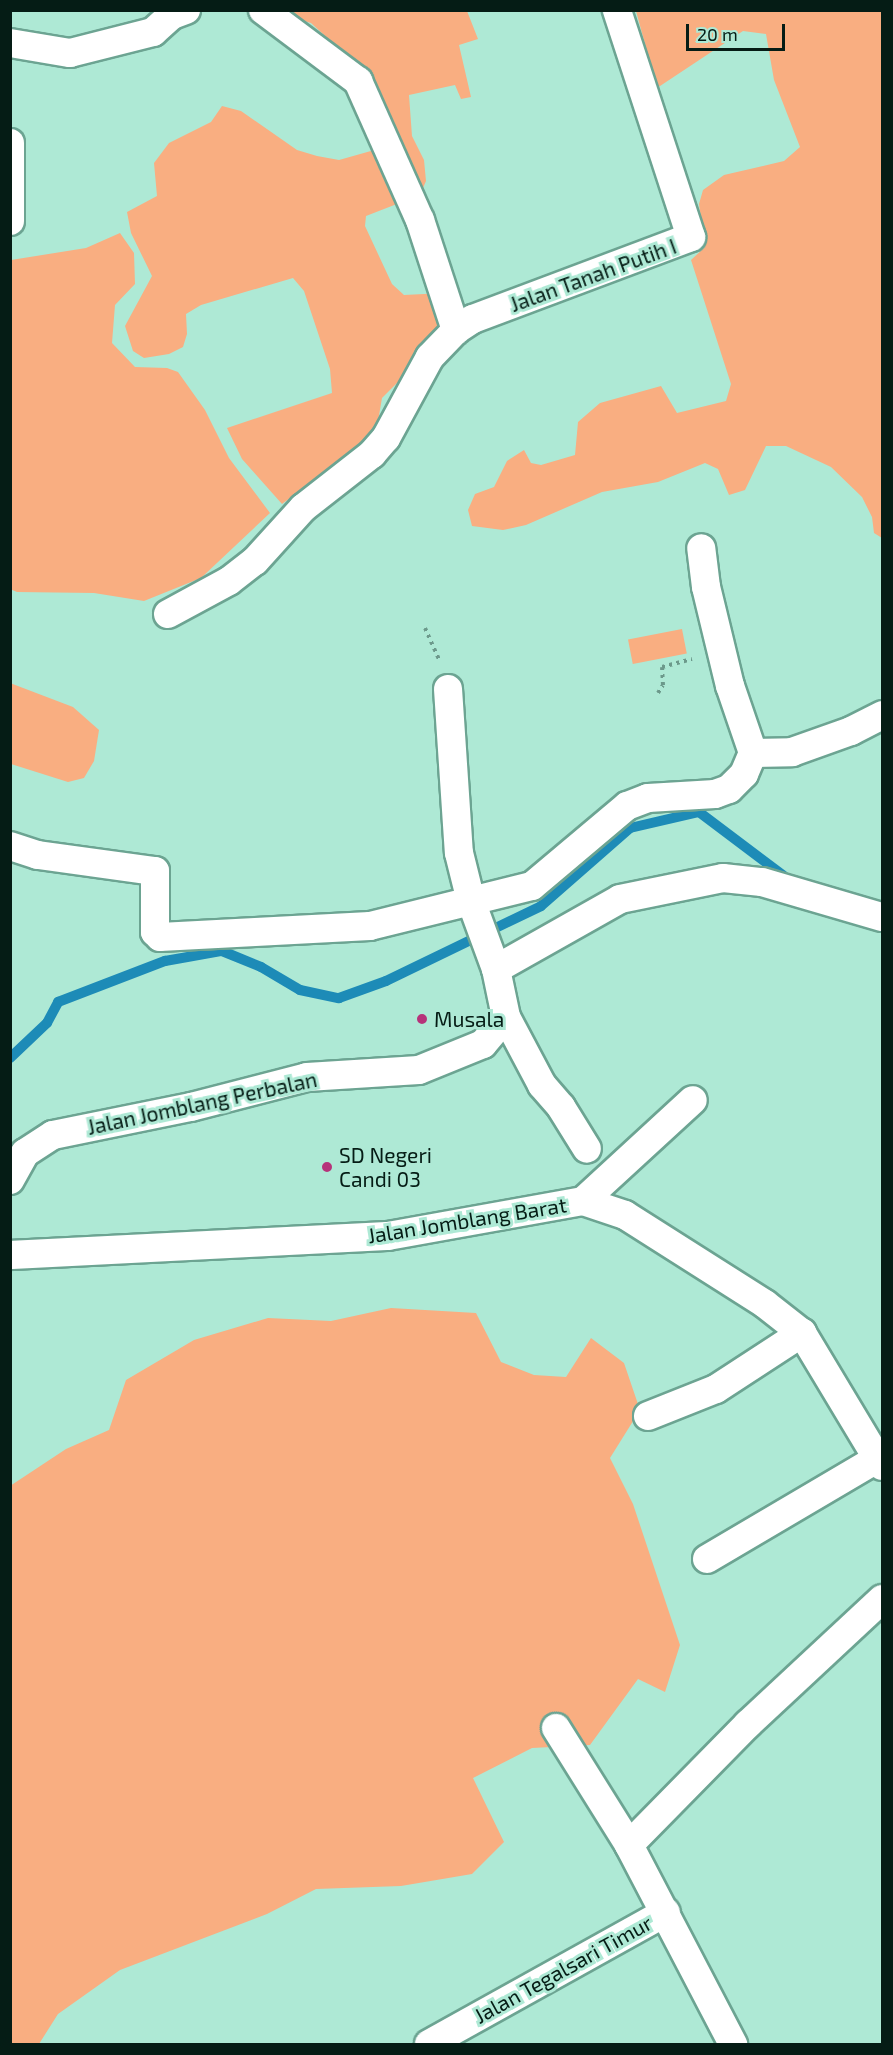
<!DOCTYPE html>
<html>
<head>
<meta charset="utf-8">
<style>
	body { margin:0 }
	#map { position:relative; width:893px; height:2055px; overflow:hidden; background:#aee9d5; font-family:"Exo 2",sans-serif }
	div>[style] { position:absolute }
	.green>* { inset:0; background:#f9ae81; transform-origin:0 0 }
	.stream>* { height:10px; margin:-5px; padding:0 5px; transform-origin:5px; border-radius:5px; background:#1d8bb7 }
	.path>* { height:4px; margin-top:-2px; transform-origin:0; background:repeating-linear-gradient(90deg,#6c998b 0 3px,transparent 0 7.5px) }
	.roads { filter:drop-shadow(2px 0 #6ca492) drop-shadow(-2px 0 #6ca492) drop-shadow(0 2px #6ca492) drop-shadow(0 -2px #6ca492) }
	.minor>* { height:28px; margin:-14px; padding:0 14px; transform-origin:14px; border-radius:14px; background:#fff }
	.dots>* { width:16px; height:16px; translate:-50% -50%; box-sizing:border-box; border:3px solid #aee9d5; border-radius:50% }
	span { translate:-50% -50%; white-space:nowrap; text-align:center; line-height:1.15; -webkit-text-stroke:6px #aee9d5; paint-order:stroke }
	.street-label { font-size:21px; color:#051c15 }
	.poi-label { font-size:21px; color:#051c15 }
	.left { translate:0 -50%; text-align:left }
	.frame { position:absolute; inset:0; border:12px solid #051c15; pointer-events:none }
	.scale { position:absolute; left:686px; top:24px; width:99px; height:27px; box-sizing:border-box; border:3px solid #051c15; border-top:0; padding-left:8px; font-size:18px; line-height:21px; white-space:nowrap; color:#051c15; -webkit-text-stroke:4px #aee9d5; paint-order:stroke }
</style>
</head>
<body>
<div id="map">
	<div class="green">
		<div style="clip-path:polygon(279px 11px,467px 11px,478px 39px,459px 45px,471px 97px,461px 99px,455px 85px,409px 95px,412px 136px,424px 160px,426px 181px,420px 195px,366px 216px,365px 226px,392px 284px,404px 295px,444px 293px,453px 308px,418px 362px,382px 398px,376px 433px,349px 466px,310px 483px,282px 504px,242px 459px,227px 428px,332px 393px,330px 369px,304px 291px,293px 278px,201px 305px,186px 314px,187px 334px,183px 347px,169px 354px,144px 358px,133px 351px,125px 326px,152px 276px,131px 233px,127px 212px,157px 196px,154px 163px,169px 143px,211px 122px,222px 106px,241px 111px,297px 150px,317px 156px,339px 160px,385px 147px,362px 70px,311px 23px,304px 21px,290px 28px)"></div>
		<div style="clip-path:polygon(636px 11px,882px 11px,882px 538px,874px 533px,872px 517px,862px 497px,831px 467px,786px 446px,766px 446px,745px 490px,729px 495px,718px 469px,705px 463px,658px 482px,602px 492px,526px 525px,503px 530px,472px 526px,468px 510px,475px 494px,494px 487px,507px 461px,524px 450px,531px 463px,541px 465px,575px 455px,578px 422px,600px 403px,661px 386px,677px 413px,726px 401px,731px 384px,691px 260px,705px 247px,699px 204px,703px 190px,724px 175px,784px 161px,800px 147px,774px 80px,766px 34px,743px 31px,657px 88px)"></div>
		<div style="clip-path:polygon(120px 233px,134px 253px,135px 284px,115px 305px,112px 343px,135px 367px,167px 368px,178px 372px,205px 410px,229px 458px,270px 513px,201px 578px,144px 601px,94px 593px,17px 592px,10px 589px,11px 260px,86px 248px)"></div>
		<div style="left:682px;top:629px;width:25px;height:55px;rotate:79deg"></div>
		<div style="clip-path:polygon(10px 683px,73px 707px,99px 730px,94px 761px,84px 778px,68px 782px,11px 764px)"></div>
		<div style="clip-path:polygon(391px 1308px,476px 1313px,501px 1362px,534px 1375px,566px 1377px,591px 1338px,624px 1363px,640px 1410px,610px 1458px,633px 1504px,680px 1645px,665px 1692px,638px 1679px,590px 1745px,532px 1748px,473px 1778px,504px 1842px,472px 1874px,401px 1886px,316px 1889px,267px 1914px,120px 1970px,58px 2014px,39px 2044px,11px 2044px,10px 1486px,66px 1449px,109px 1430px,126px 1380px,194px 1340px,268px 1318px,331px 1321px)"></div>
	</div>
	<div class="stream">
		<div style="left:10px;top:1058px;width:51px;rotate:-43.4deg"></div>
		<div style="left:47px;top:1023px;width:24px;rotate:-62deg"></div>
		<div style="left:58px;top:1002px;width:115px;rotate:-21deg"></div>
		<div style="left:165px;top:961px;width:58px;rotate:-10deg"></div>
		<div style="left:222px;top:951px;width:42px;rotate:22.3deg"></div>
		<div style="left:261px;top:967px;width:45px;rotate:30.5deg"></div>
		<div style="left:300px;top:990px;width:40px;rotate:12deg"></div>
		<div style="left:339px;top:998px;width:50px;rotate:-19.9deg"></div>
		<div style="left:386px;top:981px;width:172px;rotate:-25.8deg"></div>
		<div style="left:541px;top:906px;width:118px;rotate:-41.2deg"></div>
		<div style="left:630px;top:828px;width:71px;rotate:-13.1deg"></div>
		<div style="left:699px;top:812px;width:106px;rotate:37deg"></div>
	</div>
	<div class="path">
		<div style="left:425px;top:628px;width:35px;rotate:66deg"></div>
		<div style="left:658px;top:693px;width:9px;rotate:-58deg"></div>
		<div style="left:663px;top:685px;width:18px;rotate:-93deg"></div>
		<div style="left:662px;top:667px;width:31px;rotate:-15deg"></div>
	</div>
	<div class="roads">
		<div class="minor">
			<div style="left:263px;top:10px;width:119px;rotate:36.8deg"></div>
			<div style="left:358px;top:81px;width:152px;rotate:66deg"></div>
			<div style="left:420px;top:220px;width:116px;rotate:71.9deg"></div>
			<div style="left:10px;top:43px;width:61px;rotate:9.5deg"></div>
			<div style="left:70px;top:53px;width:86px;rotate:-14.2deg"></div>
			<div style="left:153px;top:32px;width:25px;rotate:-42deg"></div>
			<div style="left:172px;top:15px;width:15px;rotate:-20deg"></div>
			<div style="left:10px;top:143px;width:78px;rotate:90deg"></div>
			<div style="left:168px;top:614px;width:69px;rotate:-28.4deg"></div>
			<div style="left:229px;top:581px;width:33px;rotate:-38deg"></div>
			<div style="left:255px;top:561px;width:72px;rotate:-47.8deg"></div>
			<div style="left:303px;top:508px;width:88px;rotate:-38deg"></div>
			<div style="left:372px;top:454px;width:21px;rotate:-49deg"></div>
			<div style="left:386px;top:438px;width:92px;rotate:-61.5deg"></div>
			<div style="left:430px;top:357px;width:37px;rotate:-46deg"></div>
			<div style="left:456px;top:330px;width:20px;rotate:-33deg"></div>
			<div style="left:473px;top:319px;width:233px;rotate:-20.6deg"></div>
			<div style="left:691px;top:237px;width:239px;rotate:-108.1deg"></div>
			<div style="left:448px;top:689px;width:164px;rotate:86.2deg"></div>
			<div style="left:459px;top:853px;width:49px;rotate:76deg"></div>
			<div style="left:471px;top:901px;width:72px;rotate:69.8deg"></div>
			<div style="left:496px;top:969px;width:49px;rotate:78.2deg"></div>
			<div style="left:506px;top:1017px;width:77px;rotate:62.1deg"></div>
			<div style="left:542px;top:1085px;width:29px;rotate:49deg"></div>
			<div style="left:561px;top:1107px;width:49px;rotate:58.2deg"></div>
			<div style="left:753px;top:753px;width:39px;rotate:-1deg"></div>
			<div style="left:792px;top:752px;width:63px;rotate:-19.6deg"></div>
			<div style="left:851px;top:731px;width:35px;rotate:-27deg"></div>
			<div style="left:10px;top:846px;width:29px;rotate:18deg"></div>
			<div style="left:38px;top:855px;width:118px;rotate:7.8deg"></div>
			<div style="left:155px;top:871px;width:61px;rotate:90deg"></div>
			<div style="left:155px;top:932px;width:7px;rotate:45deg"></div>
			<div style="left:160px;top:937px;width:210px;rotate:-3deg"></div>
			<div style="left:370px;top:926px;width:167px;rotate:-13.9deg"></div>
			<div style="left:532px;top:886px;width:124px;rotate:-40.1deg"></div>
			<div style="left:627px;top:806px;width:22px;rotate:-21deg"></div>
			<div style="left:648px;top:798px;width:67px;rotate:-3.4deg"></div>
			<div style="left:715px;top:794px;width:15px;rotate:-20deg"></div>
			<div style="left:729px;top:789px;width:21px;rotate:-45deg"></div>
			<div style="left:744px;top:774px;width:23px;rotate:-67deg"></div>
			<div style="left:753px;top:753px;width:71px;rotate:-108.9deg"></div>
			<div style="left:730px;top:686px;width:102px;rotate:-103.6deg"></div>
			<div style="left:706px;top:587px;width:39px;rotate:-97deg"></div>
			<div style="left:496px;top:969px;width:142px;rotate:-29.4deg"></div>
			<div style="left:620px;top:899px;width:105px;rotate:-11.5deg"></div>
			<div style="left:723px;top:878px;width:39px;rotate:6deg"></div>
			<div style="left:762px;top:882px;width:125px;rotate:16.3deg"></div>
			<div style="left:10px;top:1180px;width:31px;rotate:-61deg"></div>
			<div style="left:25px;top:1153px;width:33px;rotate:-33deg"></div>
			<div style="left:53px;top:1135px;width:141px;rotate:-11.5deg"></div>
			<div style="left:191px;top:1107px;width:120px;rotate:-14.5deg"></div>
			<div style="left:307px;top:1077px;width:112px;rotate:-3.6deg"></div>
			<div style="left:419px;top:1070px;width:69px;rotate:-22.1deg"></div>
			<div style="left:483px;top:1044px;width:35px;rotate:-50deg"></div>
			<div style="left:583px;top:1201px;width:149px;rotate:-42.6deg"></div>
			<div style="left:10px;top:1255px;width:378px;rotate:-2.9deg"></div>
			<div style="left:388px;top:1236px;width:198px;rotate:-10.2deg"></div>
			<div style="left:583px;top:1201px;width:44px;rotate:18.4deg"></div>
			<div style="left:625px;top:1215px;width:166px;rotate:32.4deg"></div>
			<div style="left:765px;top:1304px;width:47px;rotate:38.1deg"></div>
			<div style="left:802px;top:1333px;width:155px;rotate:59deg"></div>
			<div style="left:648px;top:1416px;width:73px;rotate:-21.7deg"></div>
			<div style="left:716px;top:1389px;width:103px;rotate:-33.1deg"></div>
			<div style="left:707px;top:1559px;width:197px;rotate:-30.5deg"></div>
			<div style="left:556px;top:1728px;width:138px;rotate:58deg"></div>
			<div style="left:629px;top:1845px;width:225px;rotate:62.4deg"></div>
			<div style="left:629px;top:1845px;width:170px;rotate:-45.5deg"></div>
			<div style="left:748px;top:1724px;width:183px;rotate:-43deg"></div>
			<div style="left:429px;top:2044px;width:271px;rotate:-29.1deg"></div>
		</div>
	</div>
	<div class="dots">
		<div style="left:422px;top:1019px;background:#b6337a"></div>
		<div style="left:327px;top:1167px;background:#b6337a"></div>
	</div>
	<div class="street-label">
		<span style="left:593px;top:275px;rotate:-20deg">Jalan Tanah Putih I</span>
		<span style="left:202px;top:1103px;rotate:-12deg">Jalan Jomblang Perbalan</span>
		<span style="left:467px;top:1220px;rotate:-9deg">Jalan Jomblang Barat</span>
		<span style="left:563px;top:1969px;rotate:-29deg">Jalan Tegalsari Timur</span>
	</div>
	<div class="poi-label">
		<span class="left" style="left:434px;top:1019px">Musala</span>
		<span class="left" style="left:339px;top:1167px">SD Negeri<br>Candi 03</span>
	</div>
	<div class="frame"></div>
	<div class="scale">20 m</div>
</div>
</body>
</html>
